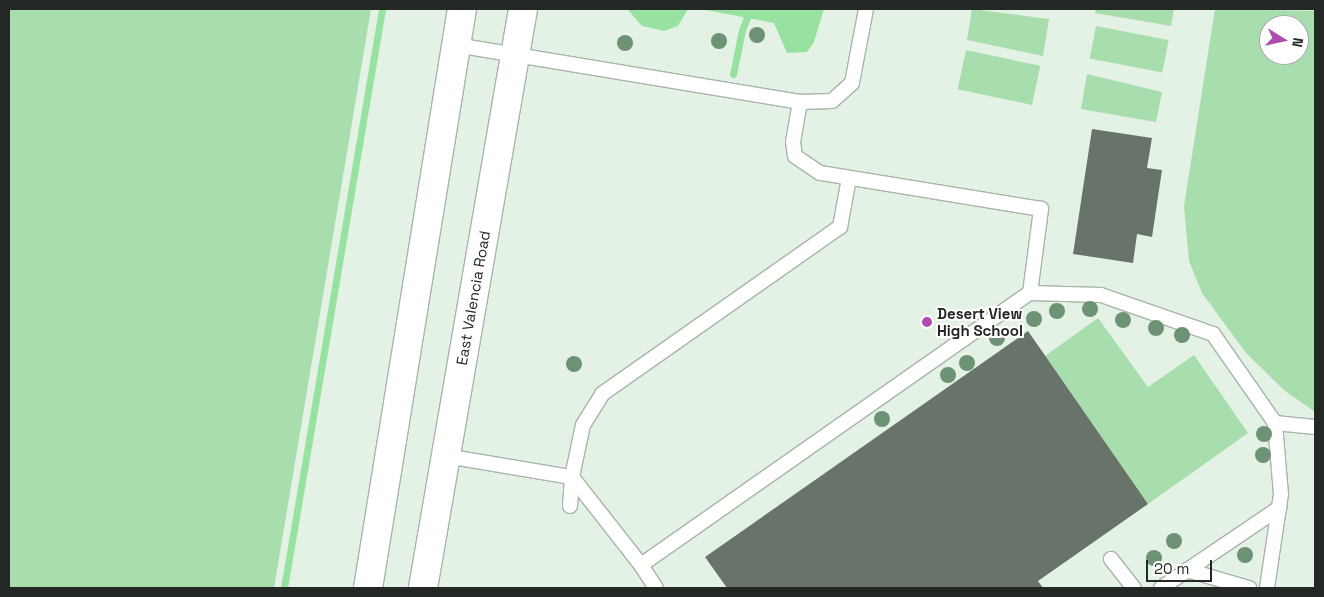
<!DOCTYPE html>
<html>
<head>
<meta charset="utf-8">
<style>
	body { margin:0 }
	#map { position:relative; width:1324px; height:597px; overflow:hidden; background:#e4f2e5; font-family:"Space Grotesk",sans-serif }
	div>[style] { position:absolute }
	.green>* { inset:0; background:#a8ddae; transform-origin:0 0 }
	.water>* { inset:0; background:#97e2a1 }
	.stream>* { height:7px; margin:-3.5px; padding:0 3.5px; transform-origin:3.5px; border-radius:3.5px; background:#97e2a1 }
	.building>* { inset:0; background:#687469 }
	.roads { filter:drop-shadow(1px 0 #a8b4a9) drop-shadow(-1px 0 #a8b4a9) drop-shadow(0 1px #a8b4a9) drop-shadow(0 -1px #a8b4a9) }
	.lane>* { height:14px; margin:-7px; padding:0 7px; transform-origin:7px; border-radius:7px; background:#fff }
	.primary>* { height:28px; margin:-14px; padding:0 14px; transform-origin:14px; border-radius:14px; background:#fff }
	.trees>* { width:16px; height:16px; margin:-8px; border-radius:50%; background:#6d9275 }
	.dots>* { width:14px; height:14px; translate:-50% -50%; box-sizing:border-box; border:2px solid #fff; border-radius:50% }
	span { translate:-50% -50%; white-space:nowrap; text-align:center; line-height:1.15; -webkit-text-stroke:4px #fff; paint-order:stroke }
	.street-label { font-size:15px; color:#232824 }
	.poi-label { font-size:15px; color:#232824; font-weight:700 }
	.left { translate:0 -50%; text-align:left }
	.frame { position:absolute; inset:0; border:10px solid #232824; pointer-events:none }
	.north { position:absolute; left:1259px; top:15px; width:50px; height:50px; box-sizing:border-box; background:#fff; border:1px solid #a7a9a7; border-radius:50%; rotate:100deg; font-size:14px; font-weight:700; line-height:20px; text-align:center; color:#232824 }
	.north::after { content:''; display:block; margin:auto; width:18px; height:22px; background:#af4aaf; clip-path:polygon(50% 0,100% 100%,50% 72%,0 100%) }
	.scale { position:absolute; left:1146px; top:560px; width:66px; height:22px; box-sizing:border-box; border:2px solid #232824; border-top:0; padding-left:6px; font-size:15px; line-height:18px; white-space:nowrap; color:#232824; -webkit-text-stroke:4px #fff; paint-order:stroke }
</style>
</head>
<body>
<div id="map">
	<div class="green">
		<div style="clip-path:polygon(9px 9px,371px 9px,274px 588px,9px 588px)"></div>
		<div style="clip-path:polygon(972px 9px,1049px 19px,1043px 56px,967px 40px)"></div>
		<div style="clip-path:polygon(1096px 9px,1174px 9px,1171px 26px,1095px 13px)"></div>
		<div style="clip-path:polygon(evenodd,1215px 9px,1315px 11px,1315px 412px,1285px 391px,1246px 353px,1202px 293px,1189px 261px,1184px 206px,1215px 9px,1269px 25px,1299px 25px,1299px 55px,1269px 55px,1269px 25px)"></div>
		<div style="left:1096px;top:26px;width:74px;height:33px;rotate:11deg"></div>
		<div style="left:966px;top:50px;width:76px;height:40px;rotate:12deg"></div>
		<div style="clip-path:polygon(1087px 74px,1162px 92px,1156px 122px,1081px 109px)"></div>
		<div style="clip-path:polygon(1098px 318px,1148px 387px,1194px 355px,1248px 433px,1148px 504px,1045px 356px)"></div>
	</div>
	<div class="water">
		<div style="clip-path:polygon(627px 9px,688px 9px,678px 26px,664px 31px,642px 26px)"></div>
		<div style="clip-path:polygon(700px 9px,824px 9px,814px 42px,807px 52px,787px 53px,774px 23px)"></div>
	</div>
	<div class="stream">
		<div style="left:733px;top:74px;width:45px;rotate:-78.4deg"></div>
		<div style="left:742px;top:30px;width:22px;rotate:-69deg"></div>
		<div style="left:284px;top:588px;width:587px;rotate:-80.39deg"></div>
	</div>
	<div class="building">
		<div style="clip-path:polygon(1092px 129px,1152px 138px,1147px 168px,1162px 170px,1152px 237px,1137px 234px,1133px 263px,1073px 254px)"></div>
		<div style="clip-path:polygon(1028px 331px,1148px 504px,1038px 581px,1043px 588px,727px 588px,705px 557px)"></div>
	</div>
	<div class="roads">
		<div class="lane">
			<div style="left:800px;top:102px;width:32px;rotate:-2deg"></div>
			<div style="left:832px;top:101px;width:27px;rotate:-42deg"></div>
			<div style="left:852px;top:83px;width:75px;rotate:-79.3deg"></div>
			<div style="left:1030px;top:293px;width:71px;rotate:1.6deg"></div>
			<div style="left:1101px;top:295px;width:119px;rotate:19.2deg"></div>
			<div style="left:1213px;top:334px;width:108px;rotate:55.1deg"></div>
			<div style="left:1275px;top:423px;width:71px;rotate:85.2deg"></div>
			<div style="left:1281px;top:494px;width:95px;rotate:98.5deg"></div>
			<div style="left:1275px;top:423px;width:40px;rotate:5.7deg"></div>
			<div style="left:446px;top:456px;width:128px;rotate:9.5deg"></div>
			<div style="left:572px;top:477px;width:112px;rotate:51.9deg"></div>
			<div style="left:641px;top:565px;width:475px;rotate:-35deg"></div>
			<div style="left:1030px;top:293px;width:85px;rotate:-82.5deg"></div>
			<div style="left:1041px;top:209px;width:224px;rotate:-170.7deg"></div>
			<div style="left:820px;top:173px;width:30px;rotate:-146deg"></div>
			<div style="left:795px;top:156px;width:14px;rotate:-98deg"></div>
			<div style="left:793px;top:142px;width:41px;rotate:-80.1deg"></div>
			<div style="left:800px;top:102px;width:348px;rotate:-170.6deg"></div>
			<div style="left:570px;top:506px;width:29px;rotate:-86deg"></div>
			<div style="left:572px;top:477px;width:53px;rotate:-78.1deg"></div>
			<div style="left:583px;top:425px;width:36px;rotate:-58deg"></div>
			<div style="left:602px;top:394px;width:291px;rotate:-35.1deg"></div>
			<div style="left:840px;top:227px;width:50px;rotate:-79.6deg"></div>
			<div style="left:1111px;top:559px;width:37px;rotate:52deg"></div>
			<div style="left:641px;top:565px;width:27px;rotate:57deg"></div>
			<div style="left:1187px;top:570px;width:65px;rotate:16.2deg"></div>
			<div style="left:1161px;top:588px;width:143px;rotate:-34.1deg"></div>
		</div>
		<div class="primary">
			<div style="left:368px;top:588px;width:587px;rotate:-80.78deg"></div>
			<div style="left:423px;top:588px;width:588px;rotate:-80.2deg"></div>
		</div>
	</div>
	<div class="trees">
		<div style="left:757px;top:35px"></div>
		<div style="left:719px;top:41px"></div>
		<div style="left:625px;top:43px"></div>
		<div style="left:1090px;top:309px"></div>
		<div style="left:1057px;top:311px"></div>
		<div style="left:1034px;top:319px"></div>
		<div style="left:1123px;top:320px"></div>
		<div style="left:1156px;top:328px"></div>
		<div style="left:1182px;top:335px"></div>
		<div style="left:997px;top:338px"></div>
		<div style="left:967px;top:363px"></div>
		<div style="left:574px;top:364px"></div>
		<div style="left:948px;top:375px"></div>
		<div style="left:882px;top:419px"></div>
		<div style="left:1264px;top:434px"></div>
		<div style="left:1263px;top:455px"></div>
		<div style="left:1174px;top:541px"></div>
		<div style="left:1245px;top:555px"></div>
		<div style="left:1154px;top:558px"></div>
	</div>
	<div class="dots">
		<div style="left:927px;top:322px;background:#af4aaf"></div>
	</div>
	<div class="street-label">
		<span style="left:473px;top:298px;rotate:-80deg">East Valencia Road</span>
	</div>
	<div class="poi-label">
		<span class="left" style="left:937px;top:322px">Desert View<br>High School</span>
	</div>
	<div class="frame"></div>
	<div class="north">N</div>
	<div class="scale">20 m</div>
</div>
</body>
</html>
